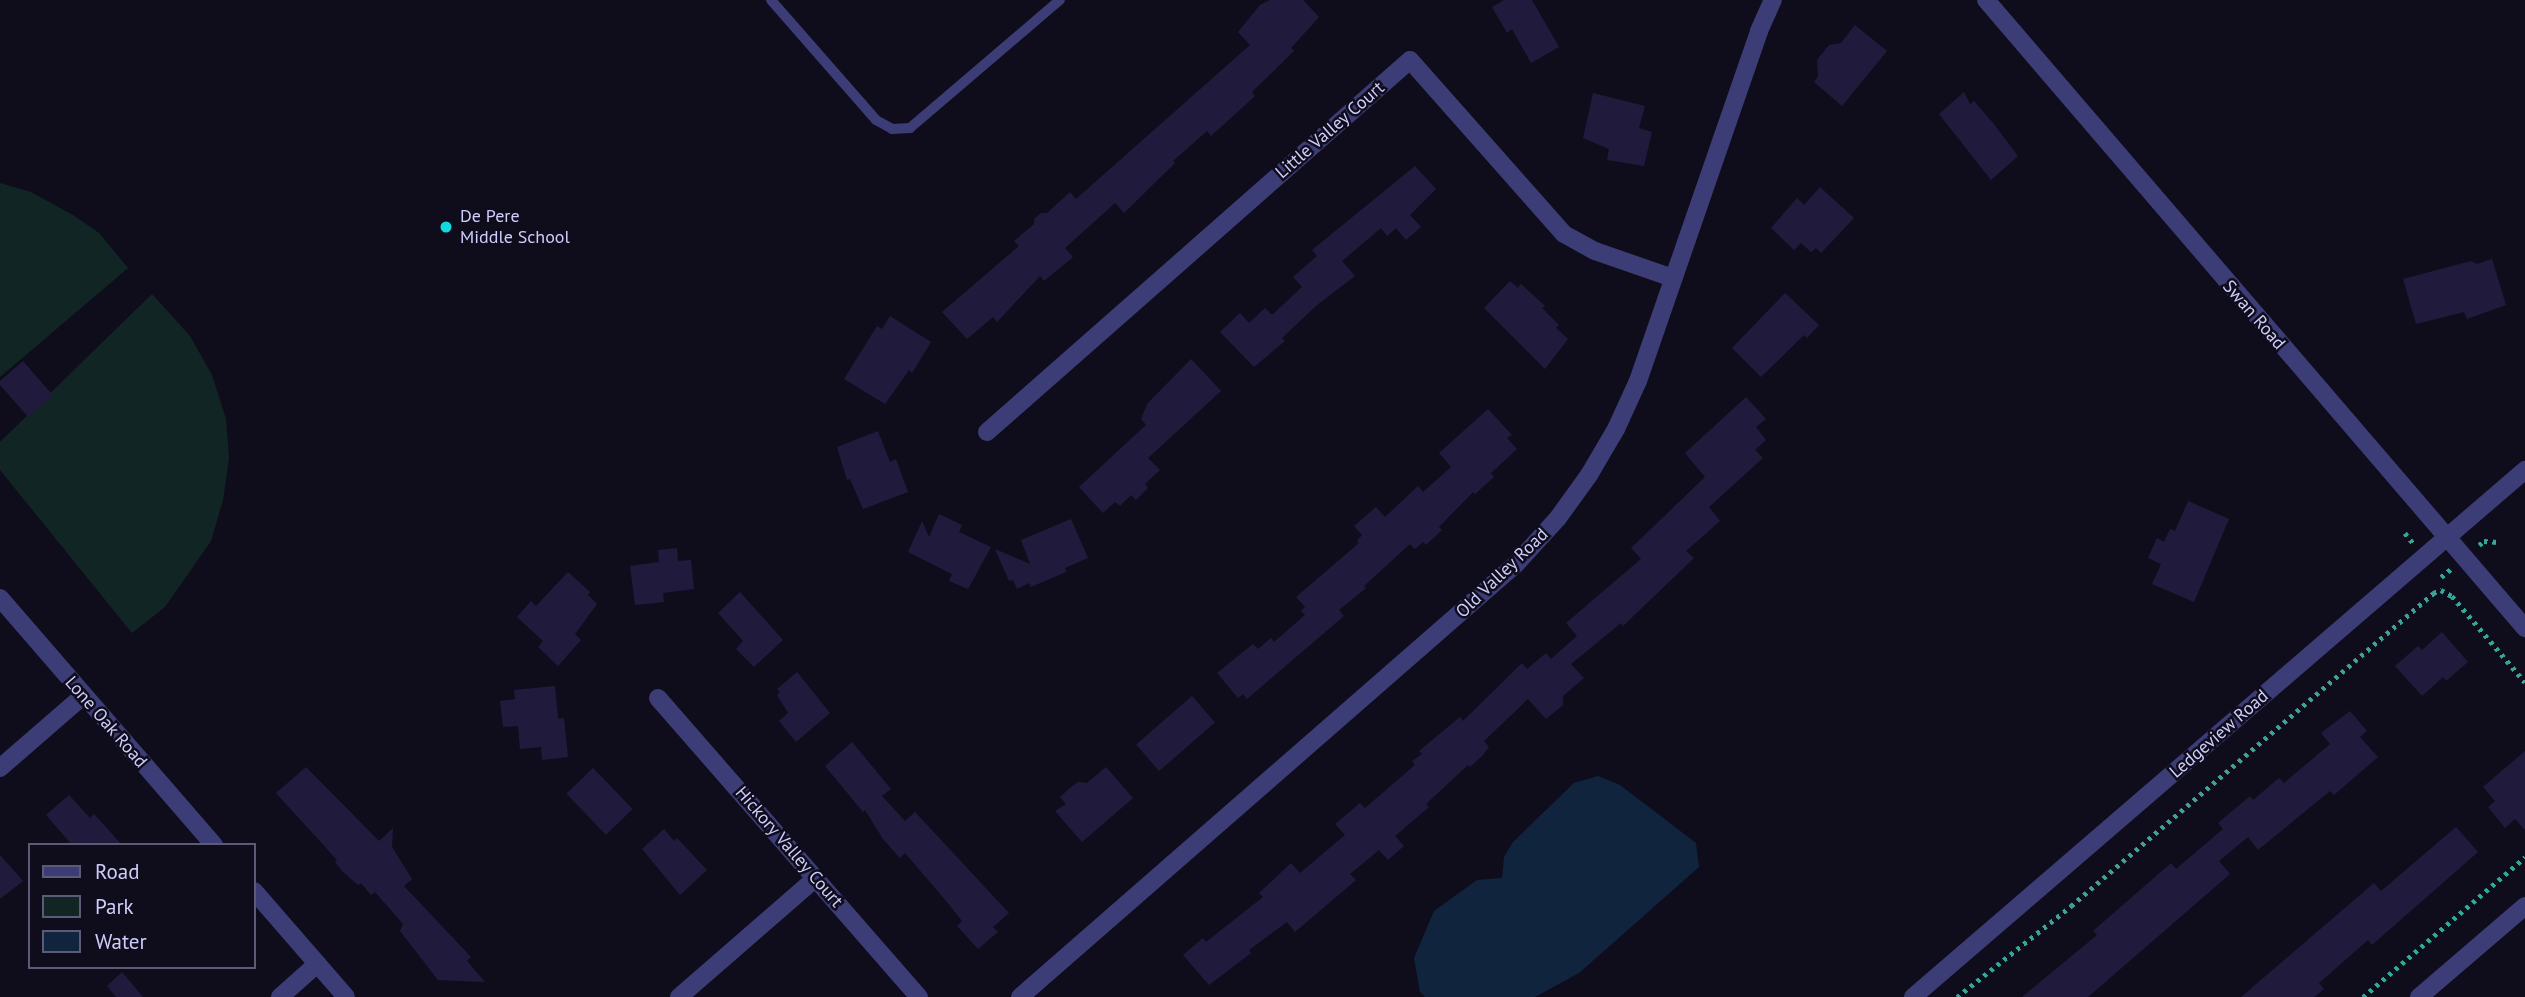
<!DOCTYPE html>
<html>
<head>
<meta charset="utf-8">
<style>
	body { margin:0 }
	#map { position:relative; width:2525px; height:997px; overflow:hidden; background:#0f0d1c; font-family:"PT Sans",sans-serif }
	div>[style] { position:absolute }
	.green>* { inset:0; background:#112624 }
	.water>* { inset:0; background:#10243e }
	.building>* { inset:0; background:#201b3c; transform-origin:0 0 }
	.path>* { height:4.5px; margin-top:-2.25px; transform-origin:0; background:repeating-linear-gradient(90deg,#37a597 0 3.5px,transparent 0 8.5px) }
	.lane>* { height:10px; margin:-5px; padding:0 5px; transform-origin:5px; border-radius:5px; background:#3c3d77 }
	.street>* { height:18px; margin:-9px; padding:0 9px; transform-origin:9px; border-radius:9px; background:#3c3d77 }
	.dots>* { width:19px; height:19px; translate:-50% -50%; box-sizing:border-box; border:4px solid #0f0d1c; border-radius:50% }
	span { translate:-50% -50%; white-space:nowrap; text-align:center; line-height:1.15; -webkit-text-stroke:5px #0f0d1c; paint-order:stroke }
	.street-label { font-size:18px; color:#cfcdfb }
	.poi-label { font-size:18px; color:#cfcdfb }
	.left { translate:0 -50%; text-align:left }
	.legend { position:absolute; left:28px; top:843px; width:228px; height:126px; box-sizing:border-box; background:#0f0d1c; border:2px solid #5c5a75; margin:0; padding:9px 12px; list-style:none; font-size:21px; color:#cfcdfb }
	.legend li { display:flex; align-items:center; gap:14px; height:35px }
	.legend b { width:35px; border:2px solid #5c5a75 }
</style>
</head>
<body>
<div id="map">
	<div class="green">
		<div style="clip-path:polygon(0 183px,31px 192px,73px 215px,99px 233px,128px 268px,0 377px)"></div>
		<div style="clip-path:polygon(152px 294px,190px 336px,212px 375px,226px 419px,229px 458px,223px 500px,211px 541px,165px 607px,132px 633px,0 470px,0 442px)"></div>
	</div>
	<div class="water">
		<div style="clip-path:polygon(1598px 776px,1620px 785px,1696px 843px,1699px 867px,1579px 973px,1535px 997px,1425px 997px,1420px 992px,1414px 958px,1434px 911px,1477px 880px,1502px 878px,1504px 857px,1513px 842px,1574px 783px)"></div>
	</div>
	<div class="building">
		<div style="clip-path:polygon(1270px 0,1303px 0,1319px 17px,1291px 48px,1294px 51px,1252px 92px,1255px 96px,1211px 136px,1207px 131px,1173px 161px,1175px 163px,1124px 213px,1115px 203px,1065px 248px,1073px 257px,1044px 281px,1040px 276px,997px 322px,993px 317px,967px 339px,942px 312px,1019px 246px,1014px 241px,1034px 224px,1034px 219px,1041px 213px,1047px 213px,1070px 192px,1076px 199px,1250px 45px,1238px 32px,1260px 5px)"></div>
		<div style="clip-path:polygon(1504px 0,1532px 0,1559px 47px,1531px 63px,1512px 29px,1507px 33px,1492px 7px)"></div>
		<div style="clip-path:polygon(1855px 25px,1887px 51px,1842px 106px,1814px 82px,1818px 76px,1817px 60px,1829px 45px,1841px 43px)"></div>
		<div style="clip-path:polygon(1964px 92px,1970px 104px,1974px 101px,1993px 123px,2018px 156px,1991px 180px,1939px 114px)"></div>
		<div style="clip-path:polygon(1593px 93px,1645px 106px,1639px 128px,1652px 132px,1644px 166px,1607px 160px,1609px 149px,1583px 138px)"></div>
		<div style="clip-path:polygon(1415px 166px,1436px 189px,1410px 215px,1421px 227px,1406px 240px,1396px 228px,1387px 236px,1381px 228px,1342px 261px,1355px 276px,1317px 305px,1282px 338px,1285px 341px,1254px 367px,1220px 332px,1240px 313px,1249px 323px,1265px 308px,1272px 315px,1302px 287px,1293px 277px,1317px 256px,1312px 250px)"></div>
		<div style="clip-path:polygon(1820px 187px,1854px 218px,1821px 253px,1816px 248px,1811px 252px,1801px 243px,1794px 250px,1771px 228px,1797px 198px,1804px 205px)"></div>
		<div style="clip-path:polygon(2492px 259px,2506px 305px,2467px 319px,2464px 312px,2416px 324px,2403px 279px,2471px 261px,2477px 264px)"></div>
		<div style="clip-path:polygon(1510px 281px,1518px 288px,1521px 284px,1545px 306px,1542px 308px,1559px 325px,1556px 328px,1568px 339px,1545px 369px,1484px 308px)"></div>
		<div style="clip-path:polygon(1785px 293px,1819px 325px,1807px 338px,1804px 335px,1761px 377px,1732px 348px)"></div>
		<div style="clip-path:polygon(890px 316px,931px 342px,912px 373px,909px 370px,885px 404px,844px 379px,877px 326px,882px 329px)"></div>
		<div style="clip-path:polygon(1191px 359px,1221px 391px,1148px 458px,1160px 470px,1145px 484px,1148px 488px,1136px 500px,1131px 495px,1120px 506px,1115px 502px,1103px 513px,1079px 487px,1146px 425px,1141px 419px,1147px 404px)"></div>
		<div style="left:23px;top:361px;width:46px;height:33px;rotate:49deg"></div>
		<div style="clip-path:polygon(1746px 397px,1766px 419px,1756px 427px,1766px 440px,1755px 450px,1763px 458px,1709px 507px,1720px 521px,1686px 551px,1694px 558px,1623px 626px,1621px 623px,1571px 664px,1584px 678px,1563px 696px,1563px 705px,1546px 719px,1528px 699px,1484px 741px,1489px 747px,1483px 755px,1470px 767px,1468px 765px,1426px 804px,1429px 807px,1395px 836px,1404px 846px,1388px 860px,1379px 850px,1350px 874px,1356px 880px,1295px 932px,1287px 922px,1249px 950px,1251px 953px,1209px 985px,1183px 955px,1203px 938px,1206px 942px,1263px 897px,1259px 893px,1291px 863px,1300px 873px,1345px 835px,1335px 824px,1360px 803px,1365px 808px,1415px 765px,1412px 761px,1422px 754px,1419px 751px,1460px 717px,1463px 721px,1522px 663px,1527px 669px,1546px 653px,1551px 659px,1577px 636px,1566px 623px,1641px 559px,1631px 548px,1705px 477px,1685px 453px)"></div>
		<div style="clip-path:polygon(1488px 409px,1512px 435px,1507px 438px,1517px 449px,1491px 473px,1494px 477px,1475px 494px,1473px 492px,1439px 527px,1442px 530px,1426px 545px,1423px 542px,1415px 549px,1410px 544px,1364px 586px,1366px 588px,1339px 610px,1344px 616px,1247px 699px,1243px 694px,1238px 698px,1217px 673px,1253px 644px,1258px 649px,1271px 638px,1274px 642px,1305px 615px,1301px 611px,1305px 607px,1296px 597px,1359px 543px,1357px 541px,1362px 535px,1354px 526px,1376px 507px,1385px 517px,1418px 486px,1423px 492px,1451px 467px,1439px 453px)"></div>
		<div style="clip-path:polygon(878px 431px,890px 462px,896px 459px,908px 492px,863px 509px,850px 479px,847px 480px,837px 447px)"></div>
		<div style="clip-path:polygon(2188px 501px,2229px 519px,2194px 602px,2152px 584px,2161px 564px,2148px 558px,2157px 538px,2164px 542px,2170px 529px,2175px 531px)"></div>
		<div style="clip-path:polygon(939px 514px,962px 525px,959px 532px,991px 547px,968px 589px,949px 581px,952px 574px,908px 552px,922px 521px,929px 537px)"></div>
		<div style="clip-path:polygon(1071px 519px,1088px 558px,1065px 568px,1066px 572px,1031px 587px,1029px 583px,1017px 589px,1013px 580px,1009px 581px,995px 549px,1030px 564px,1021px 540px)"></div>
		<div style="clip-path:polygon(677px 548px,678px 561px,691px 560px,694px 589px,663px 593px,664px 602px,635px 605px,630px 566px,659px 562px,658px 550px)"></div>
		<div style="clip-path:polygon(568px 572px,590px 592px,588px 595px,597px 604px,575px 634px,581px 640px,558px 666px,538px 647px,543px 641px,517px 617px,531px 601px,536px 606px)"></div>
		<div style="clip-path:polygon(740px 592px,783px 640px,754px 667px,736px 649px,743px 641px,718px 613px)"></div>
		<div style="clip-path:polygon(2442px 632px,2468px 662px,2446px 681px,2443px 677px,2422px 696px,2395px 666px,2418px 646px,2422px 650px)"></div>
		<div style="clip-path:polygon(797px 672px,830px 713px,796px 742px,779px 721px,788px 713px,777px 695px,780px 692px,777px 689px)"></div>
		<div style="clip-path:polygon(555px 686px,558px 719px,564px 718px,568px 757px,542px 760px,541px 747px,520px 749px,518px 726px,503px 727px,500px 701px,515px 699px,514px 690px)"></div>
		<div style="left:1192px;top:696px;width:35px;height:74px;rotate:49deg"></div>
		<div style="clip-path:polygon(2350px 711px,2367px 731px,2360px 737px,2378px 757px,2334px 795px,2330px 791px,2258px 850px,2248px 837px,2219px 861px,2230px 874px,2088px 997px,2022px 997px,2097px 935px,2093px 931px,2171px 863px,2176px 869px,2223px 829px,2218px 823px,2250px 796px,2253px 800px,2279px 778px,2284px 783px,2330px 744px,2321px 733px)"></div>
		<div style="clip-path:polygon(852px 742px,891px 789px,882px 796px,905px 821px,915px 812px,1009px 913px,993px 927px,998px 932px,978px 949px,957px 926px,962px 921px,947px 902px,905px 853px,900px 858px,883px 839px,865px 810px,863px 812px,825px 766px)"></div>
		<div style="clip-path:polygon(2525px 751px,2525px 830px,2515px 819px,2505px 828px,2488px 807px,2495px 801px,2483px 787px)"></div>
		<div style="clip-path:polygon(306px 767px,379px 841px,393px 828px,392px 847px,412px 879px,404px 886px,471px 957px,467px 961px,485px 982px,438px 980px,400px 931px,403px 924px,375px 892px,371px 895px,361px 883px,358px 885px,342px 871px,335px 862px,337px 860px,276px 793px)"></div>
		<div style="clip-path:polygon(1106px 767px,1133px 798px,1082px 842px,1055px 811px,1066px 804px,1060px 797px,1071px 787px,1078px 782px,1087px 783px)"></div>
		<div style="left:593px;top:768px;width:57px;height:37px;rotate:46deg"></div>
		<div style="clip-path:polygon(69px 795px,90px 818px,94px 814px,122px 845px,72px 845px,46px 815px)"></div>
		<div style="clip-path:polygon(2456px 827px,2478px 852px,2372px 945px,2368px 940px,2319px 983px,2324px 989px,2314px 997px,2241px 997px,2374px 883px,2381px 891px)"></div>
		<div style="clip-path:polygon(664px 829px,674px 841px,677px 838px,707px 870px,680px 895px,642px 849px)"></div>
		<div style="clip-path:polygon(0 855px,23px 881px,0 899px)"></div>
		<div style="clip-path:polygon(122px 972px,143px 997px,116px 997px,107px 986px)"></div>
	</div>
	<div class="path">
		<div style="left:2405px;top:533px;width:13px;rotate:51deg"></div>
		<div style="left:2479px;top:545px;width:6px;rotate:-39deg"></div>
		<div style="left:2484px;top:541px;width:14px;rotate:4deg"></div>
		<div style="left:2441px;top:577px;width:13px;rotate:-39deg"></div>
		<div style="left:1957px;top:997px;width:146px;rotate:-38.6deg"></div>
		<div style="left:2071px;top:906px;width:479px;rotate:-40.8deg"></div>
		<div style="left:2433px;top:593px;width:9px;rotate:-21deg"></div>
		<div style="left:2441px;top:590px;width:13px;rotate:29deg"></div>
		<div style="left:2452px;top:596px;width:113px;rotate:49.7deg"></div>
		<div style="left:2363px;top:997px;width:214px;rotate:-40.8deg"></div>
	</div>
	<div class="lane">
		<div style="left:771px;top:0;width:159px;rotate:48.8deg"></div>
		<div style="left:876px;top:120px;width:18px;rotate:29deg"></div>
		<div style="left:892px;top:129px;width:18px;rotate:-3deg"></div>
		<div style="left:910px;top:128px;width:197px;rotate:-40.5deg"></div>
	</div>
	<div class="street">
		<div style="left:1986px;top:0;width:828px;rotate:49.36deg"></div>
		<div style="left:987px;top:432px;width:563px;rotate:-41.33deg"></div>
		<div style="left:1410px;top:60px;width:232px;rotate:48.5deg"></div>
		<div style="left:1564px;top:234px;width:35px;rotate:29deg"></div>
		<div style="left:1595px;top:251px;width:83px;rotate:19.1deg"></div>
		<div style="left:0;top:598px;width:327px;rotate:49.1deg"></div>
		<div style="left:658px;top:698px;width:397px;rotate:48.9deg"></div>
		<div style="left:0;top:768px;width:111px;rotate:-41deg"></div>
		<div style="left:254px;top:891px;width:140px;rotate:49deg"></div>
		<div style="left:280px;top:997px;width:50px;rotate:-41.7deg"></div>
		<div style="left:679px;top:997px;width:181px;rotate:-41deg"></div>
		<div style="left:1020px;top:997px;width:658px;rotate:-41.12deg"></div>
		<div style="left:1516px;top:564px;width:62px;rotate:-47.6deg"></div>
		<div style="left:1558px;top:518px;width:53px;rotate:-54.2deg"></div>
		<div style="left:1589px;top:475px;width:53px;rotate:-59.6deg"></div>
		<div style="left:1616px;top:429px;width:53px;rotate:-65.4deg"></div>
		<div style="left:1638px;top:381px;width:370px;rotate:-70.9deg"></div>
		<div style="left:1759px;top:31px;width:34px;rotate:-66deg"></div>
		<div style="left:1913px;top:997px;width:808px;rotate:-40.73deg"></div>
		<div style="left:2419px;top:997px;width:140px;rotate:-40.6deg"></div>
	</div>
	<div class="dots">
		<div style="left:446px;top:227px;background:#13d8e0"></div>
	</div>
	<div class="street-label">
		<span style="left:1330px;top:130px;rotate:-41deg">Little Valley Court</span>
		<span style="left:2254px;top:315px;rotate:49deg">Swan Road</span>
		<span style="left:1502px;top:573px;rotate:-44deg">Old Valley Road</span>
		<span style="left:106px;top:722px;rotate:49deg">Lone Oak Road</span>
		<span style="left:2219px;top:734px;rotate:-41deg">Ledgeview Road</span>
		<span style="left:789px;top:847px;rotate:49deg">Hickory Valley Court</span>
	</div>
	<div class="poi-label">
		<span class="left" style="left:460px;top:227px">De Pere<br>Middle School</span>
	</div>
	<ul class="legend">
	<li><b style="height:9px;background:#3c3d77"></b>Road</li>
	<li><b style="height:19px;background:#112624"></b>Park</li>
	<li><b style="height:19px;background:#10243e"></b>Water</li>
	</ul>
</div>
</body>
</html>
